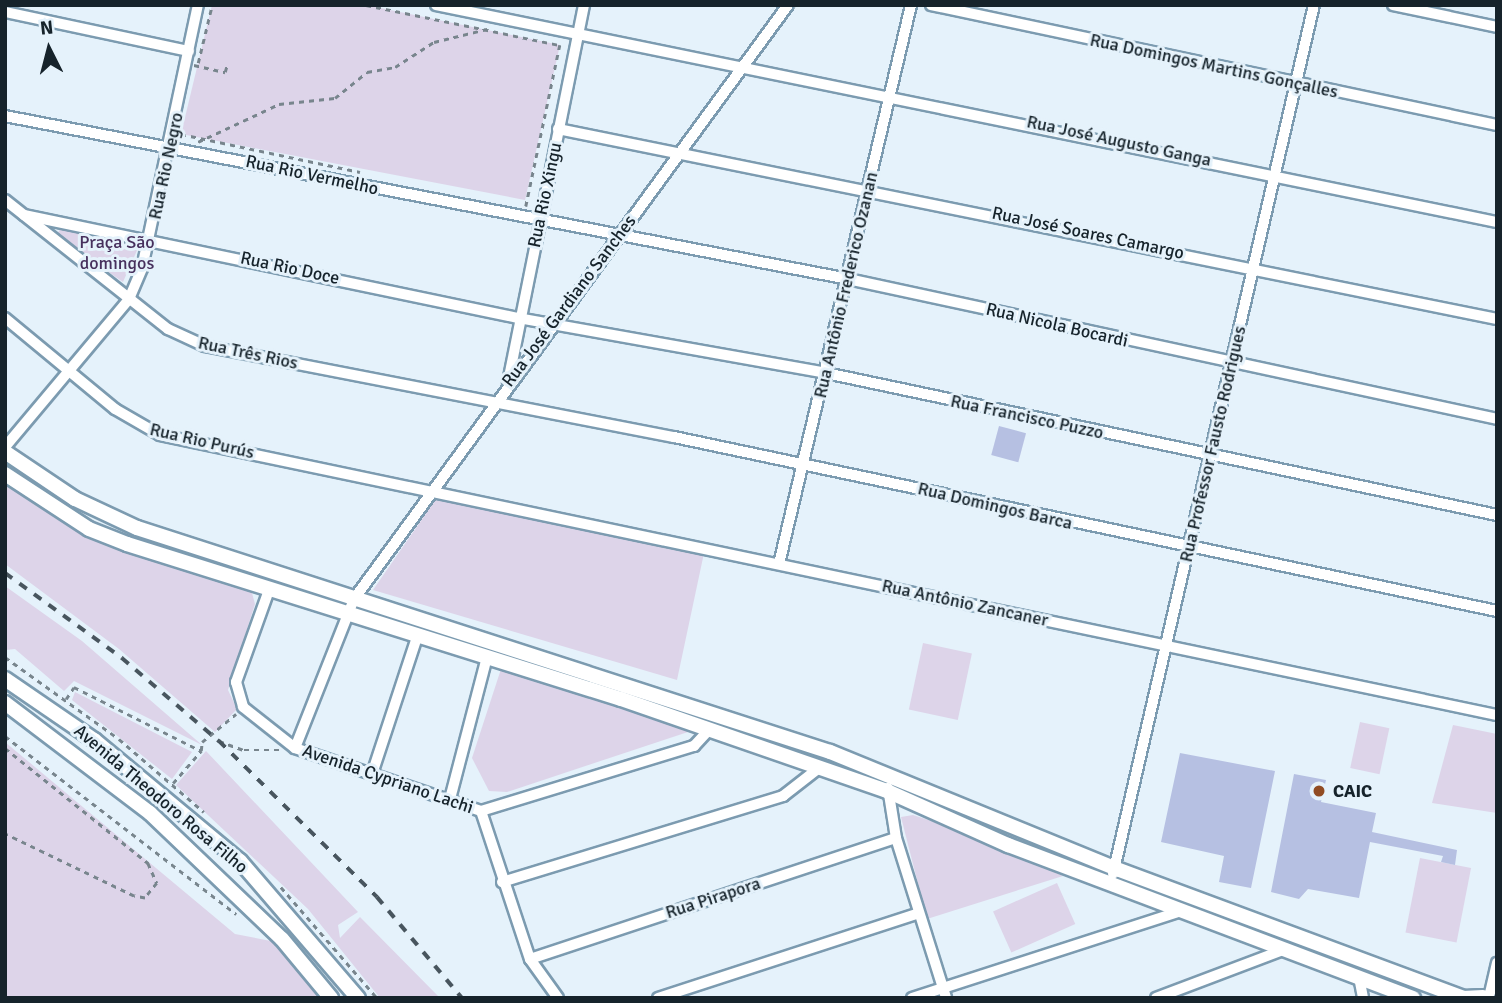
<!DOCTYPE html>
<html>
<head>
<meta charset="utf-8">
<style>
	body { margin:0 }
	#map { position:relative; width:1502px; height:1003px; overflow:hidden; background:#e5f2fb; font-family:Signika,sans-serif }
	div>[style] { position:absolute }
	.green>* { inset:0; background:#ddd4e9; transform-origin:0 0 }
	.building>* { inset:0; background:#b6c0e2; transform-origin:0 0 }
	.path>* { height:2.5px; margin-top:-1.25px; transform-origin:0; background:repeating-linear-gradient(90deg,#78858d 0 5px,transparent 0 10px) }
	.roads { filter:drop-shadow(2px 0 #7c9bb0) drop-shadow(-2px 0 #7c9bb0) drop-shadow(0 2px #7c9bb0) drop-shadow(0 -2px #7c9bb0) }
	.minor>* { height:10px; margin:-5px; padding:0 5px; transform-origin:5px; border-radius:5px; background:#fff }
	.secondary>* { height:14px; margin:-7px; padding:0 7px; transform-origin:7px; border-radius:7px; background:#fff }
	.rail>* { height:3.5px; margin-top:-1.75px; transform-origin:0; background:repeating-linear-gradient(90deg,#48555e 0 9px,transparent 0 18px) }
	.dots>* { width:19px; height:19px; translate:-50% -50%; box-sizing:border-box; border:4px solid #e5f2fb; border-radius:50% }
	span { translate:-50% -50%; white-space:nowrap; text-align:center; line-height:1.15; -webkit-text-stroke:6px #e5f2fb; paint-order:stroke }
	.street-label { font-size:18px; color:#16232b }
	.park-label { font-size:18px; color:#47305d }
	.poi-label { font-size:18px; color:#16232b; font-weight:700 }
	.left { translate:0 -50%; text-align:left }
	.frame { position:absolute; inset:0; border:7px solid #16232b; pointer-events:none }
	.north { position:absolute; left:14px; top:14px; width:70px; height:70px; -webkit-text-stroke:5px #e5f2fb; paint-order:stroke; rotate:354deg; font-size:19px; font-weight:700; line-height:28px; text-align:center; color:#16232b }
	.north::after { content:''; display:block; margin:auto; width:24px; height:32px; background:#16232b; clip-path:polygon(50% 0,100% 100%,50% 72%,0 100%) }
</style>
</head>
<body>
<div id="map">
	<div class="green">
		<div style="clip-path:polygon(212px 5px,366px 5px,560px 45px,525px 200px,181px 134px)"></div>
		<div style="clip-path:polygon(63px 224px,143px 237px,123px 282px,56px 236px)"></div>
		<div style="clip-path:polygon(5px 478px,104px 541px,252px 593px,255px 604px,228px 690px,237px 709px,215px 732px,119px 649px,5px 564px)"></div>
		<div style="clip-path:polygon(436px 499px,704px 553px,677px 680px,373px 590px)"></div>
		<div style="clip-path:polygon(5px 586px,82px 641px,202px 745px,74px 681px,64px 691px,15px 649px,5px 650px)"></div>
		<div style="left:923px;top:643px;width:50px;height:68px;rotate:12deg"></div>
		<div style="clip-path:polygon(501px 669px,688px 727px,688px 732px,507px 792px,489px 791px,472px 758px)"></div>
		<div style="clip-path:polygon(75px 692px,192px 752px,172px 779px,72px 700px)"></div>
		<div style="left:1360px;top:722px;width:30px;height:47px;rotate:12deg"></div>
		<div style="clip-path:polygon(1453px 725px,1497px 734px,1497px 813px,1432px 803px)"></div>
		<div style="clip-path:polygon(5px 742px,235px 934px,271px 941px,323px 998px,5px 998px)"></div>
		<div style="clip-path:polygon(206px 751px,358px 912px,338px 925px,340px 938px,360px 917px,440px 998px,380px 998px,308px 909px,176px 785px)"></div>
		<div style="clip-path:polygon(913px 815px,968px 833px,1063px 876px,927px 919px,901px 817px)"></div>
		<div style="left:1420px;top:858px;width:52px;height:76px;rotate:11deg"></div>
		<div style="left:1057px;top:883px;width:45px;height:70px;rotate:66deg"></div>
	</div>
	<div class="building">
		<div style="left:999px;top:426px;width:28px;height:30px;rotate:15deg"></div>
		<div style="clip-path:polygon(1180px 753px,1275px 771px,1251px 888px,1219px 882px,1224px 856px,1161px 842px)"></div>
		<div style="clip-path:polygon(1294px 774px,1326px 780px,1321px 802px,1376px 813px,1372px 832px,1457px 850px,1455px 865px,1441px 862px,1443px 856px,1370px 842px,1359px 898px,1308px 889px,1299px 899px,1271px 892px)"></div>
	</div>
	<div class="path">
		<div style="left:366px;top:5px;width:198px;rotate:11.7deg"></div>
		<div style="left:560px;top:45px;width:165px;rotate:101.9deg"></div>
		<div style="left:198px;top:63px;width:60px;rotate:-76.4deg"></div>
		<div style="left:194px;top:65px;width:32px;rotate:13deg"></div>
		<div style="left:225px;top:72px;width:7px;rotate:-74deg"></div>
		<div style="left:181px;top:134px;width:183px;rotate:12deg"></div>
		<div style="left:198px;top:142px;width:89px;rotate:-25.1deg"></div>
		<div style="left:279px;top:104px;width:56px;rotate:-6.1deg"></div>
		<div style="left:335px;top:98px;width:41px;rotate:-39.1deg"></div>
		<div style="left:367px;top:72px;width:28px;rotate:-10deg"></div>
		<div style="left:395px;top:67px;width:46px;rotate:-32.7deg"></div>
		<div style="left:434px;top:42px;width:55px;rotate:-13.8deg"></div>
		<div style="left:5px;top:657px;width:140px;rotate:35.7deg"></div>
		<div style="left:119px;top:739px;width:112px;rotate:40.7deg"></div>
		<div style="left:66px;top:699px;width:14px;rotate:-56deg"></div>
		<div style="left:74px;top:687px;width:142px;rotate:26.7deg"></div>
		<div style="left:201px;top:751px;width:9px;rotate:-84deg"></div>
		<div style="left:202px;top:742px;width:44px;rotate:-39.5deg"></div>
		<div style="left:5px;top:736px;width:292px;rotate:37.6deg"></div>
		<div style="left:219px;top:741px;width:27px;rotate:20deg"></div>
		<div style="left:244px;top:750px;width:36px"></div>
		<div style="left:5px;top:748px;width:184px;rotate:38.8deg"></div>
		<div style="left:148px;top:863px;width:22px;rotate:66deg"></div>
		<div style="left:157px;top:883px;width:19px;rotate:129deg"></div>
		<div style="left:145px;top:898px;width:11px;rotate:-170deg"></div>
		<div style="left:134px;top:896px;width:143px;rotate:-154.3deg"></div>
		<div style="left:173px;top:783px;width:43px;rotate:-48.8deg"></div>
		<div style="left:281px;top:887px;width:147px;rotate:49.1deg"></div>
	</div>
	<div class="roads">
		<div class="minor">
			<div style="left:436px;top:5px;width:1083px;rotate:11.56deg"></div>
			<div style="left:931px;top:5px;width:579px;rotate:11.97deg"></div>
			<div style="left:1393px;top:5px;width:106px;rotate:11.9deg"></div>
			<div style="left:5px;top:12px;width:188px;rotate:12deg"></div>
			<div style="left:5px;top:116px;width:859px;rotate:10.94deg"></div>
			<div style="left:848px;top:279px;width:664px;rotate:12.17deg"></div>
			<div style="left:558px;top:129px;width:958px;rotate:11.44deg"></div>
			<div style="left:5px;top:200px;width:208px;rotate:38.4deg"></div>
			<div style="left:168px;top:329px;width:41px;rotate:24.7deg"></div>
			<div style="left:205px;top:346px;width:478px;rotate:11deg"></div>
			<div style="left:674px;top:437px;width:841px;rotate:11.94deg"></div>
			<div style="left:24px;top:215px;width:505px;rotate:11.78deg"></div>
			<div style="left:518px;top:318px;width:313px;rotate:10.1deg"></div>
			<div style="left:826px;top:373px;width:686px;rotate:11.95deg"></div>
			<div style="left:5px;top:318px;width:143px;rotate:39.6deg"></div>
			<div style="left:115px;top:409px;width:52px;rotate:30deg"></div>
			<div style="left:160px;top:435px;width:1366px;rotate:11.83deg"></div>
			<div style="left:508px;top:382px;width:385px;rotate:-78.6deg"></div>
			<div style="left:5px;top:447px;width:193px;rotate:-50deg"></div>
			<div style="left:129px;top:299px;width:34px;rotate:-67deg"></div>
			<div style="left:142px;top:268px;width:269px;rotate:-78deg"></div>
			<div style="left:779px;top:564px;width:574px;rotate:-76.71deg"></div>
			<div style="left:269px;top:590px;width:98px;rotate:109.7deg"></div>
			<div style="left:236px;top:682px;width:26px;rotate:74deg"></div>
			<div style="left:243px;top:707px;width:66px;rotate:38.3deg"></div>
			<div style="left:295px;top:748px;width:196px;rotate:18.7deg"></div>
			<div style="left:481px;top:811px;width:156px;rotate:71.7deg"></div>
			<div style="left:530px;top:959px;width:48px;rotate:54.3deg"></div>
			<div style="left:295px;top:748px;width:160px;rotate:-68.4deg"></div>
			<div style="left:354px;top:599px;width:736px;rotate:-53.85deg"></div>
			<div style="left:372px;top:774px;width:144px;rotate:-71.8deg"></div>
			<div style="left:888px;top:788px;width:51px;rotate:80.9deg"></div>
			<div style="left:896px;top:838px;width:168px;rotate:72.6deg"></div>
			<div style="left:450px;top:799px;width:147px;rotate:-75.4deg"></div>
			<div style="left:481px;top:811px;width:223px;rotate:-17deg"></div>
			<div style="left:694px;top:746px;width:23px;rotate:-47deg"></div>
			<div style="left:1113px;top:874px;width:892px;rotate:-76.98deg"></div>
			<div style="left:502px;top:882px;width:294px;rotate:-17deg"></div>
			<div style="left:783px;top:796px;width:46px;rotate:-37.9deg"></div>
			<div style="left:530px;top:959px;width:385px;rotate:-18.3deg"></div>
			<div style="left:1359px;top:977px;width:21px;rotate:79deg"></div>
			<div style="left:1490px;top:993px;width:31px;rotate:-77deg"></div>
			<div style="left:658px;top:998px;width:274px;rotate:-18deg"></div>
			<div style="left:912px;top:998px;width:283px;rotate:-17.9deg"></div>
			<div style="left:1156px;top:998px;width:139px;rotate:-20.7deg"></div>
		</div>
		<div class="secondary">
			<div style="left:5px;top:452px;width:84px;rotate:33.9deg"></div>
			<div style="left:75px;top:499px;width:68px;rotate:25.1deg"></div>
			<div style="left:137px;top:528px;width:728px;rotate:17.91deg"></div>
			<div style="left:830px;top:752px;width:307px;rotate:22.2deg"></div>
			<div style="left:1114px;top:868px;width:372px;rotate:20.4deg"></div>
			<div style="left:1463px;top:998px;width:20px;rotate:-3deg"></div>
			<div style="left:5px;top:474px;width:100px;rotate:33.2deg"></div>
			<div style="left:89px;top:529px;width:41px;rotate:21.5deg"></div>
			<div style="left:127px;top:544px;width:518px;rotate:17.42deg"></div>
			<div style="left:621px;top:699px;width:281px;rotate:19.1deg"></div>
			<div style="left:887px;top:791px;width:133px;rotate:24.1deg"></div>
			<div style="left:1008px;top:845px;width:433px;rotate:20.7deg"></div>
			<div style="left:5px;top:679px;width:108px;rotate:34.4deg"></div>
			<div style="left:94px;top:740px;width:190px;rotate:39.7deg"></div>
			<div style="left:240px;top:861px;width:181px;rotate:49.3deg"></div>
			<div style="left:5px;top:703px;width:182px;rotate:37.2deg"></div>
			<div style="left:150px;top:813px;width:182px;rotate:43.7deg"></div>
			<div style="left:282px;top:939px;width:77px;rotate:50.3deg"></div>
		</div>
	</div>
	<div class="rail">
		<div style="left:5px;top:573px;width:145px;rotate:36deg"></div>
		<div style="left:122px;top:658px;width:128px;rotate:40.6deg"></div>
		<div style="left:219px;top:741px;width:222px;rotate:44.6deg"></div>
		<div style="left:377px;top:897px;width:132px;rotate:49.9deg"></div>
	</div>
	<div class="dots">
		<div style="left:1319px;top:791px;background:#914c23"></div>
	</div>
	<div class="street-label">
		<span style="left:1214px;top:66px;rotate:12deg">Rua Domingos Martins Gonçalles</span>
		<span style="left:1119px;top:141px;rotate:12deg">Rua José Augusto Ganga</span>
		<span style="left:166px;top:166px;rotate:-78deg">Rua Rio Negro</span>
		<span style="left:312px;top:175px;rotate:12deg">Rua Rio Vermelho</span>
		<span style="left:545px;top:195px;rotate:-78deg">Rua Rio Xingu</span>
		<span style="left:1088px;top:233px;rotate:12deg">Rua José Soares Camargo</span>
		<span style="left:290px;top:268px;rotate:12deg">Rua Rio Doce</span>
		<span style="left:846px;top:285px;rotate:-77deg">Rua Antônio Frederico Ozanan</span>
		<span style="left:569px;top:301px;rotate:-53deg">Rua José Gardiano Sanches</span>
		<span style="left:1057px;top:325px;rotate:13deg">Rua Nicola Bocardi</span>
		<span style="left:248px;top:353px;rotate:12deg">Rua Três Rios</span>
		<span style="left:1027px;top:417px;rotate:12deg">Rua Francisco Puzzo</span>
		<span style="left:202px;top:441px;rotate:13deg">Rua Rio Purús</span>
		<span style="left:1213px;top:444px;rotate:-77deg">Rua Professor Fausto Rodrigues</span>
		<span style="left:995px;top:506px;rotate:13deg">Rua Domingos Barca</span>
		<span style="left:965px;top:603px;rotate:12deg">Rua Antônio Zancaner</span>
		<span style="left:388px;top:779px;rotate:19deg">Avenida Cypriano Lachi</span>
		<span style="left:161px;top:799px;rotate:40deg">Avenida Theodoro Rosa Filho</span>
		<span style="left:713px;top:898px;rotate:-18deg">Rua Pirapora</span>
	</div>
	<div class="park-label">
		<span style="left:117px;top:253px">Praça São<br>domingos</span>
	</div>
	<div class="poi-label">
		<span class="left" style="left:1333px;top:791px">CAIC</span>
	</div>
	<div class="frame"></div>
	<div class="north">N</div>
</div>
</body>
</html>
